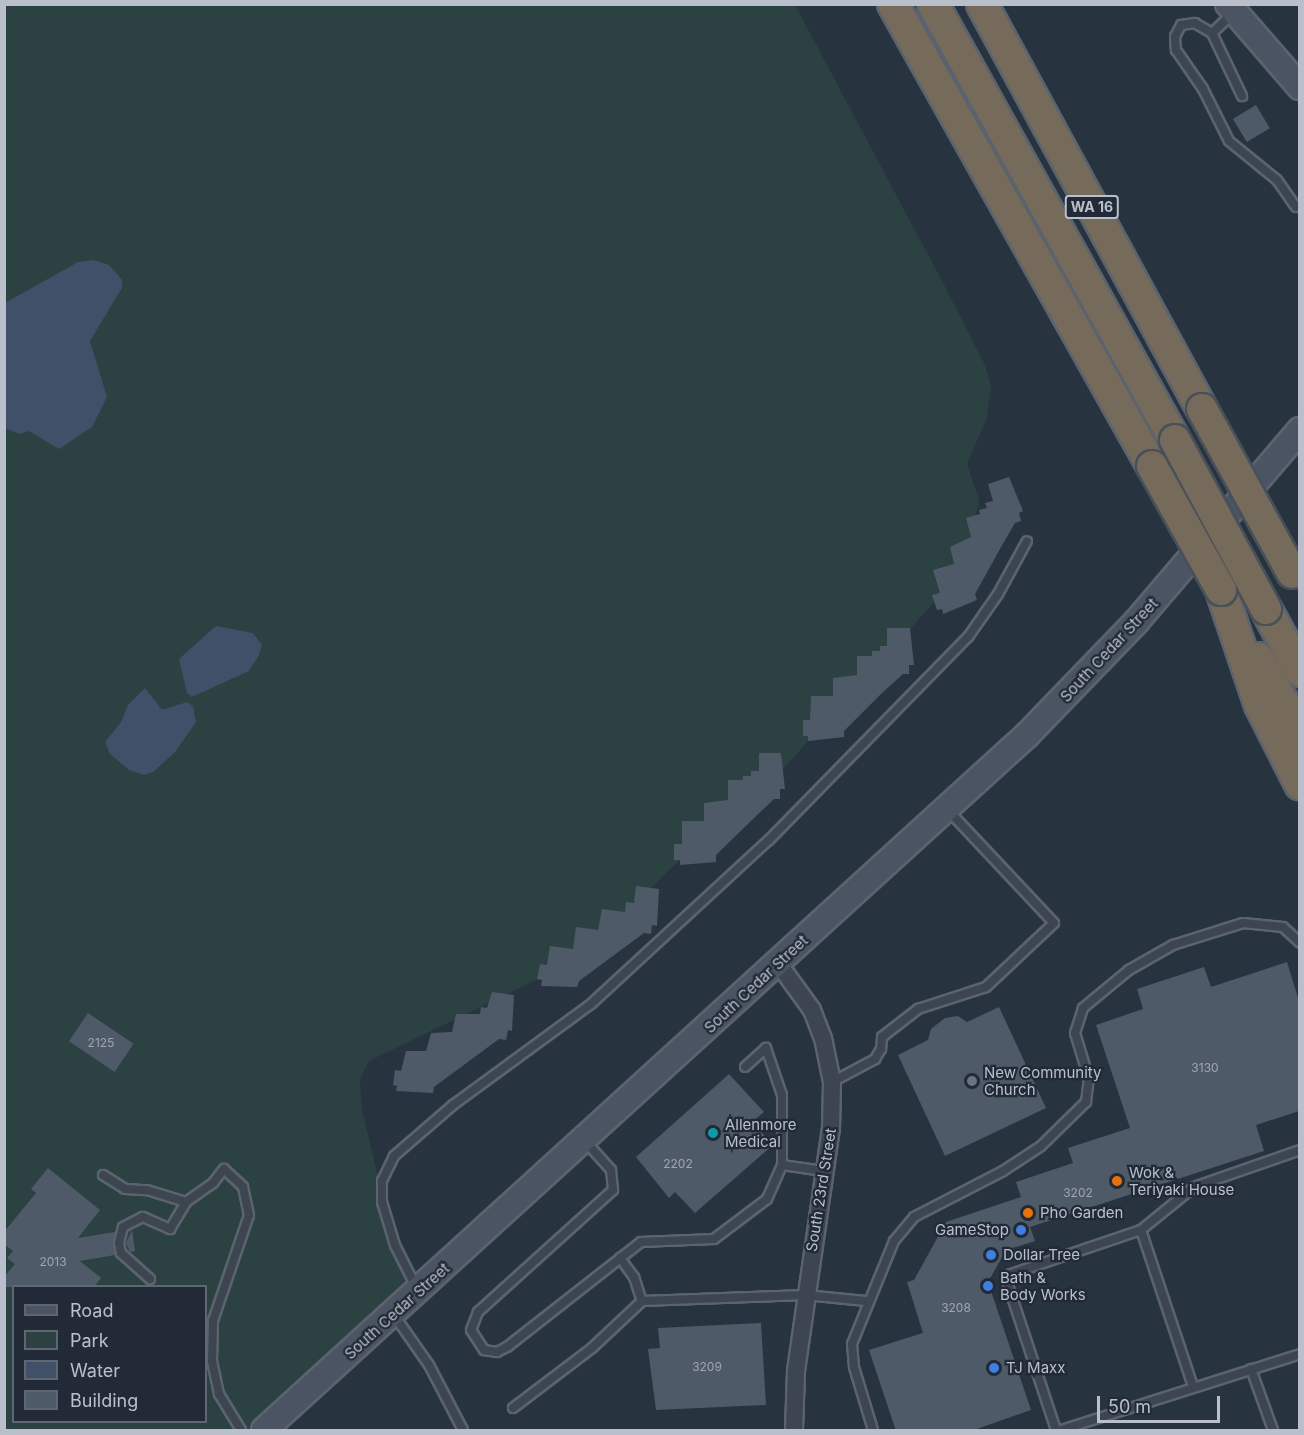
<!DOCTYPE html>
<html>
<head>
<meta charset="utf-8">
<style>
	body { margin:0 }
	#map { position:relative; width:1304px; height:1435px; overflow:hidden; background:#283340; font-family:Inter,sans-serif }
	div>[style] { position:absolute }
	.green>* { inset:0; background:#2b4142 }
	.water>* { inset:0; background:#405068 }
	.building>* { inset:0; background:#4f5a69; transform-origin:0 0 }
	.roads { filter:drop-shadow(2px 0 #5a636e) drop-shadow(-2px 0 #5a636e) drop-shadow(0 2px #5a636e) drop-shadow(0 -2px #5a636e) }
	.lane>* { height:8px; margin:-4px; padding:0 4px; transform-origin:4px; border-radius:4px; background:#3d4550 }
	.street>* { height:16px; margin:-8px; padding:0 8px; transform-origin:8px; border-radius:8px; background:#3d4550 }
	.secondary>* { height:24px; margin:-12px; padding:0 12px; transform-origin:12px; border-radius:12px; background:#4b5463 }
	.highway>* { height:30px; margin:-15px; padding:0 15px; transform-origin:15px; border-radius:15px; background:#766b5a }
	.bridges { filter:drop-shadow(2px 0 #47505b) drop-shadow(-2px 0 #47505b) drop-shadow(0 2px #47505b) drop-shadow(0 -2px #47505b) }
	.highway-bridge>* { height:30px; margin:-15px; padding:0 15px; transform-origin:15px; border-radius:15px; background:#766b5a }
	.dots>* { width:16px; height:16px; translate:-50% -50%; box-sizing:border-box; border:3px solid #212a36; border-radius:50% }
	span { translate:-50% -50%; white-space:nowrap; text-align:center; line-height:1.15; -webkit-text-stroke:4.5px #212a36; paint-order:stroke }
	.number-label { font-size:12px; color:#9ea6b2 }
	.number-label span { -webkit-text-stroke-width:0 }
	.shield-label span { padding:2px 4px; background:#212a36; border:2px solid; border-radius:4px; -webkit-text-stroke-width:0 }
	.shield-label { font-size:14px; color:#b9c0cb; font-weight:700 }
	.street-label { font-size:15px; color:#b9c0cb }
	.poi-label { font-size:15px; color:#b9c0cb }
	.left { translate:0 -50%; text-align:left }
	.right { translate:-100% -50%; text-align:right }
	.frame { position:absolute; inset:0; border:6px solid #b9c0cb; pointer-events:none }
	.legend { position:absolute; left:12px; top:1285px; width:195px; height:138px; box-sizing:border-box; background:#212a36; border:2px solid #5e6672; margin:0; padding:8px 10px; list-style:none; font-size:18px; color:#b9c0cb }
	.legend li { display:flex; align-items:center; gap:12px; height:30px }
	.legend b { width:30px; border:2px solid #5e6672 }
	.scale { position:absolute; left:1097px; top:1396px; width:123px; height:27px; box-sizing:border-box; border:3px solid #b9c0cb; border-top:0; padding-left:8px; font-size:18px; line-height:21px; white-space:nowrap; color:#b9c0cb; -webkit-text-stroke:4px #212a36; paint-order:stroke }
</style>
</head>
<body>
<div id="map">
	<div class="green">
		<div style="clip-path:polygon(evenodd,5px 5px,795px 5px,941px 279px,985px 365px,991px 387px,987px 418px,967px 464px,979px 500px,967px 566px,772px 781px,668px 871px,584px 957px,369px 1061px,360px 1079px,362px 1111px,395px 1245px,419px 1292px,264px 1430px,5px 1430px,5px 5px,14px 1286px,206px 1286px,206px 1422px,14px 1422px,14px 1286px)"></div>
	</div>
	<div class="water">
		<div style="clip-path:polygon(93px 260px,109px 265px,122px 280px,122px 288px,90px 341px,107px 397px,92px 427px,59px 449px,29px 431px,19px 434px,5px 428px,5px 303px,78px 262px)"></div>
		<div style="clip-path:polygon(216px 626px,253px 633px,262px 645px,259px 655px,249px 671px,192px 697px,187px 693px,179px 659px)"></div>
		<div style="clip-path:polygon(145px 688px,162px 710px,187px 702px,193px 706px,196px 722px,175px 752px,153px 772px,144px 775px,129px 770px,110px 754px,105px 742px,121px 722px,128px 705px)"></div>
	</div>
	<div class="building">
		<div style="left:1256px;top:105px;width:27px;height:27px;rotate:59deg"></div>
		<div style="clip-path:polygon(1009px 477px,1023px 511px,1019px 513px,1021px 521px,1015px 523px,1000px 549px,975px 594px,977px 600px,943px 614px,942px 609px,937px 610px,932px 595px,940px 593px,933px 570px,954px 564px,950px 547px,971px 537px,966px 518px,980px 514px,979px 510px,987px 508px,985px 503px,993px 501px,988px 484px)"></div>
		<div style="clip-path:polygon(887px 628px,910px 628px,914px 665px,909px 665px,909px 674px,903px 674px,881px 694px,844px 731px,844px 737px,808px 741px,808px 736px,803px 736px,803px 720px,810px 720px,811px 696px,833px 696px,833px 678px,857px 675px,857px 656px,872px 656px,872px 651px,880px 651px,880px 646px,887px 646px)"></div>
		<div style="clip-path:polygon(759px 753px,781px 753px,785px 789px,780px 789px,780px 799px,774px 799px,753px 819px,716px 855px,716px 862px,680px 865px,680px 860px,674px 860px,674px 844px,682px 844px,682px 821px,704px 821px,704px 803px,728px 800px,728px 780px,743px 780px,743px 776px,751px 776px,751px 771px,759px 771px)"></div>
		<div style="clip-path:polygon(636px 886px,659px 889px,657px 926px,652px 925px,651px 934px,644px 933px,579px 981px,577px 987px,541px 986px,542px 980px,537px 979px,540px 964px,547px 965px,550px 946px,573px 949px,576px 927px,598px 930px,602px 909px,625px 912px,626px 902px,634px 903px)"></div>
		<div style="clip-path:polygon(1287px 962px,1299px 1001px,1299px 1111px,1256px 1125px,1264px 1151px,1030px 1227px,1035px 1241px,1006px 1250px,988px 1282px,1031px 1410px,971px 1431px,896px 1431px,869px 1350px,923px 1333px,907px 1282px,914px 1280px,946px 1222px,1021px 1197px,1016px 1182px,1073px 1163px,1068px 1148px,1130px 1128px,1096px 1025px,1143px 1009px,1137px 989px,1204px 967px,1211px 987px)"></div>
		<div style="clip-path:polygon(492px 992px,514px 995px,512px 1031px,508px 1030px,506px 1040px,499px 1039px,434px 1087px,433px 1093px,396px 1091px,397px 1086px,393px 1085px,395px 1070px,401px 1071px,406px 1051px,426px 1051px,431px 1033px,452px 1032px,456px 1014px,480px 1014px,481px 1007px,487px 1008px)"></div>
		<div style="clip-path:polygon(999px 1007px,1046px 1108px,945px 1156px,898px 1055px,928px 1040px,931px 1029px,945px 1018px,958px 1016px,967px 1022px)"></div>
		<div style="left:88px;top:1013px;width:55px;height:34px;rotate:34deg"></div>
		<div style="clip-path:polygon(729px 1074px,764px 1112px,752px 1122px,773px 1145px,695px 1213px,675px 1192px,669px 1198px,636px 1157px)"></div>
		<div style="clip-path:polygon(48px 1168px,100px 1210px,78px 1238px,115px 1232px,115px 1255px,80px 1261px,101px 1278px,94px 1287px,4px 1287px,4px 1277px,15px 1264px,7px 1258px,13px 1251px,4px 1244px,4px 1232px,36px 1193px,31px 1189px)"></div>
		<div style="clip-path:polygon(132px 1230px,135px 1251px,130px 1252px,126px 1243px)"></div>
		<div style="clip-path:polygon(761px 1323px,766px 1405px,656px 1410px,648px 1349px,660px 1348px,658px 1328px)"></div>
	</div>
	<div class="roads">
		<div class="lane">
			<div style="left:1234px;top:12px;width:30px;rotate:136deg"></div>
			<div style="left:1212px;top:33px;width:70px;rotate:64.5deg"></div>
			<div style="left:1212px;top:33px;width:20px;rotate:-150deg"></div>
			<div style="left:1195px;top:23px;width:14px;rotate:172deg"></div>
			<div style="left:1181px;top:25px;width:13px;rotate:117deg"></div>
			<div style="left:1175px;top:37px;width:13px;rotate:86deg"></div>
			<div style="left:1176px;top:50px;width:47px;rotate:55.3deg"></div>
			<div style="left:1203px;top:89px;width:58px;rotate:63.4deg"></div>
			<div style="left:1229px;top:141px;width:62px;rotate:39.1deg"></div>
			<div style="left:1277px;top:180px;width:33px;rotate:55deg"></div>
			<div style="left:832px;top:1082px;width:49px;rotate:-28.1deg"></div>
			<div style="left:875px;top:1059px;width:12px;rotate:-59deg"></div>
			<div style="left:881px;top:1049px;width:12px;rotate:-85deg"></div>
			<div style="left:882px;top:1037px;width:46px;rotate:-37.9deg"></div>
			<div style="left:918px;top:1009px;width:71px;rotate:-17.9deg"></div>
			<div style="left:986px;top:987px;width:93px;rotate:-43.3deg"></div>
			<div style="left:1054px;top:923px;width:154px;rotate:-133.2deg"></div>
			<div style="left:585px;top:1141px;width:39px;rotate:48deg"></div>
			<div style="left:611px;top:1170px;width:20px;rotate:84deg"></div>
			<div style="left:613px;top:1190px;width:182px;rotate:137.9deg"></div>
			<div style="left:478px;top:1312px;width:19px;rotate:111deg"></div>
			<div style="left:471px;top:1330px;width:24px;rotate:57deg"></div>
			<div style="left:484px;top:1350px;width:13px;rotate:9deg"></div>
			<div style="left:497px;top:1352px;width:11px;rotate:-27deg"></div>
			<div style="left:507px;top:1347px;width:170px;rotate:-38.1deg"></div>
			<div style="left:641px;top:1242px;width:73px;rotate:-2.4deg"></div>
			<div style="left:714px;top:1239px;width:66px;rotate:-37deg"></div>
			<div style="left:767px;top:1199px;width:37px;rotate:-66deg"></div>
			<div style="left:782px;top:1165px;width:70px;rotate:-90deg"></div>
			<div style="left:782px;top:1095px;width:50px;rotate:-108.8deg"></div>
			<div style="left:766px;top:1048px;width:28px;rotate:138deg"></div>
			<div style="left:782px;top:1165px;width:42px;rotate:8.1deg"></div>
			<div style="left:103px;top:1175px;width:26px;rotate:32deg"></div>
			<div style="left:125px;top:1189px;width:22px;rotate:3deg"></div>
			<div style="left:147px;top:1190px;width:41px;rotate:17.1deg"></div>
			<div style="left:1141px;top:1230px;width:164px;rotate:71.6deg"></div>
			<div style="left:620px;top:1258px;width:24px;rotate:54deg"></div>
			<div style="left:634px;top:1277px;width:25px;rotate:72deg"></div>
			<div style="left:150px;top:1279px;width:39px;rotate:-138deg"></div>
			<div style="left:121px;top:1253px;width:10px;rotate:-101deg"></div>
			<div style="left:119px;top:1243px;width:16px;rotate:-76deg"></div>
			<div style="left:123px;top:1227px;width:22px;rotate:-27deg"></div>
			<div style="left:143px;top:1217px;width:30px;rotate:24deg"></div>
			<div style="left:170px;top:1229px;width:31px;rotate:-59deg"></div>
			<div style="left:186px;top:1202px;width:33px;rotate:-35deg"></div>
			<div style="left:213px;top:1183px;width:18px;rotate:-52deg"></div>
			<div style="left:224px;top:1169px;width:26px;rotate:43deg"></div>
			<div style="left:243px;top:1187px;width:29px;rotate:78deg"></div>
			<div style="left:249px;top:1215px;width:112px;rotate:108.8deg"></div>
			<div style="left:213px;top:1321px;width:40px;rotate:91.4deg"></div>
			<div style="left:212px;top:1361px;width:34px;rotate:78deg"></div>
			<div style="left:219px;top:1394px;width:42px;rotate:58.6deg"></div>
			<div style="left:417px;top:1289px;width:49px;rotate:-116.6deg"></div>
			<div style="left:395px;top:1245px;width:45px;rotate:-106.8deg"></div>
			<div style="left:382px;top:1202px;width:21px;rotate:-90deg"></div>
			<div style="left:382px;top:1181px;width:28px;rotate:-64deg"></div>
			<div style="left:394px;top:1156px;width:78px;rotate:-40.8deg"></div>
			<div style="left:453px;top:1105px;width:171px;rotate:-36.2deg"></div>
			<div style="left:591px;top:1004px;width:242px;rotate:-42.7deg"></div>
			<div style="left:769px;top:840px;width:284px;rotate:-45.6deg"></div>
			<div style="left:968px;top:637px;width:52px;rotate:-55.1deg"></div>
			<div style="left:998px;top:594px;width:60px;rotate:-61.3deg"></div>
			<div style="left:394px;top:1315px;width:61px;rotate:55deg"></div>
			<div style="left:429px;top:1365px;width:73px;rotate:62.4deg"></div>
			<div style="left:1251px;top:1369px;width:65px;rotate:70.2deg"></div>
			<div style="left:513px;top:1408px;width:99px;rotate:-37.2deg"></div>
			<div style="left:592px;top:1348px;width:69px;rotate:-43.2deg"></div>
			<div style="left:642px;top:1301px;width:163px;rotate:-2.1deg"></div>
			<div style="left:805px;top:1295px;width:61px;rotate:5.6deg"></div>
			<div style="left:873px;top:1430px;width:66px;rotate:-106.8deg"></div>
			<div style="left:854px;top:1367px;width:23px;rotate:-95deg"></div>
			<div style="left:852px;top:1344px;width:111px;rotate:-67.8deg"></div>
			<div style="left:894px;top:1241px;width:31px;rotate:-50deg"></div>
			<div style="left:914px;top:1217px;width:100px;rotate:-27.3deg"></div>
			<div style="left:1003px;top:1171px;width:45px;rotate:-33.3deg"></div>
			<div style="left:1041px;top:1146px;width:63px;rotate:-44.4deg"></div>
			<div style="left:1086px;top:1102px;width:23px;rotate:-83deg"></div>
			<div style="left:1089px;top:1079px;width:48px;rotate:-106.9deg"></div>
			<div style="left:1075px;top:1033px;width:26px;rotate:-72deg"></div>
			<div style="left:1083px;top:1008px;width:60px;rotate:-39.6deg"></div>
			<div style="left:1129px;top:970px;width:51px;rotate:-29.6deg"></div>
			<div style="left:1173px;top:945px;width:73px;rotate:-17.4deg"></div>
			<div style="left:1243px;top:923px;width:40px;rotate:5.7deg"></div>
			<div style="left:1283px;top:927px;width:23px;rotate:43deg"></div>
			<div style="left:1056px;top:1430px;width:153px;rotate:-108.3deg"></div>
			<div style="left:1008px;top:1285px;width:11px;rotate:-75deg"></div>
			<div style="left:1011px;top:1274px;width:137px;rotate:-18.7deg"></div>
			<div style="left:1141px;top:1230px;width:68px;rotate:-39.1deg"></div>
			<div style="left:1194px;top:1187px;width:112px;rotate:-19.2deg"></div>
			<div style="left:1061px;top:1430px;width:251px;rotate:-17.6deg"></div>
		</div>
		<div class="street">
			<div style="left:778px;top:963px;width:58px;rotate:54.1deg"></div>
			<div style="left:812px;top:1010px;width:30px;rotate:69deg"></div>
			<div style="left:823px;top:1038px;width:45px;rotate:78.4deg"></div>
			<div style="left:832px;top:1082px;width:46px;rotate:91.2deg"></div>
			<div style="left:831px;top:1128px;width:246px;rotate:98.2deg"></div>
			<div style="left:796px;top:1372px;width:58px;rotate:92deg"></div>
		</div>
		<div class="secondary">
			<div style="left:1228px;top:4px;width:110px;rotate:49.1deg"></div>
			<div style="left:264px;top:1430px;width:1032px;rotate:-42.33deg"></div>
			<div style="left:1027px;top:735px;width:157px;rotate:-46deg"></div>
			<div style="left:1136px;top:622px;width:253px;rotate:-49.5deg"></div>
		</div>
		<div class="highway">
			<div style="left:893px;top:4px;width:530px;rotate:60.72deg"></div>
			<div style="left:933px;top:4px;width:499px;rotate:61deg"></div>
			<div style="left:982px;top:4px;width:461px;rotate:61.5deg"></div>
			<div style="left:1221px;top:590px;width:121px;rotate:71.3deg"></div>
			<div style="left:1260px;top:705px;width:89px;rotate:63.1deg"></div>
			<div style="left:1266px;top:609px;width:71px;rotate:61.3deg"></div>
			<div style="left:1258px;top:658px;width:85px;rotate:60.4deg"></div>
		</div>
	</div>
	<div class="bridges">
		<div class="highway-bridge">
			<div style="left:1202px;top:409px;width:187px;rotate:61.2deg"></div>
			<div style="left:1175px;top:440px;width:192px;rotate:61.7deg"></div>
			<div style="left:1152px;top:466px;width:142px;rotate:60.9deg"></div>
		</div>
	</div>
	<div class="dots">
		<div style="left:972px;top:1081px;background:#6b7280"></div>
		<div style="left:713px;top:1133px;background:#0f9aa8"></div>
		<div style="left:1117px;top:1181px;background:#e8710a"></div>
		<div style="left:1028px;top:1213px;background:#e8710a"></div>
		<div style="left:1021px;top:1230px;background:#3f7fe0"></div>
		<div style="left:991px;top:1255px;background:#3f7fe0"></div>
		<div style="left:988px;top:1286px;background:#3f7fe0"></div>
		<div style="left:994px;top:1368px;background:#3f7fe0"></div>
	</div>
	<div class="number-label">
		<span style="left:101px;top:1043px">2125</span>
		<span style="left:1205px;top:1068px">3130</span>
		<span style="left:678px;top:1164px">2202</span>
		<span style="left:1078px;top:1193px">3202</span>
		<span style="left:53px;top:1262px">2013</span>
		<span style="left:956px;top:1308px">3208</span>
		<span style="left:707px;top:1367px">3209</span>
	</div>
	<div class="shield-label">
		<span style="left:1092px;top:207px">WA 16</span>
	</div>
	<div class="street-label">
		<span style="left:1109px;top:650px;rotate:-47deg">South Cedar Street</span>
		<span style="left:756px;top:984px;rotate:-43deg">South Cedar Street</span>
		<span style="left:821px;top:1190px;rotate:-81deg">South 23rd Street</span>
		<span style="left:397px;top:1311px;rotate:-42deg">South Cedar Street</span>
	</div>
	<div class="poi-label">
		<span class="left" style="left:984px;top:1081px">New Community<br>Church</span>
		<span class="left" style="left:725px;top:1133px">Allenmore<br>Medical</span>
		<span class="left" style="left:1129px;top:1181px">Wok &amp;<br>Teriyaki House</span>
		<span class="left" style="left:1040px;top:1213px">Pho Garden</span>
		<span class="right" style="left:1009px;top:1230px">GameStop</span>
		<span class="left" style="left:1003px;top:1255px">Dollar Tree</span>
		<span class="left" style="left:1000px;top:1286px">Bath &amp;<br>Body Works</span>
		<span class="left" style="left:1006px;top:1368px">TJ Maxx</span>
	</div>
	<div class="frame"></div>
	<ul class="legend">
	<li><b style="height:8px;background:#4b5463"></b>Road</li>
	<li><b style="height:16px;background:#2b4142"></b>Park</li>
	<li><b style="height:16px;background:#405068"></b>Water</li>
	<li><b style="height:16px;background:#4f5a69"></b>Building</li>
	</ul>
	<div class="scale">50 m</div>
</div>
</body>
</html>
